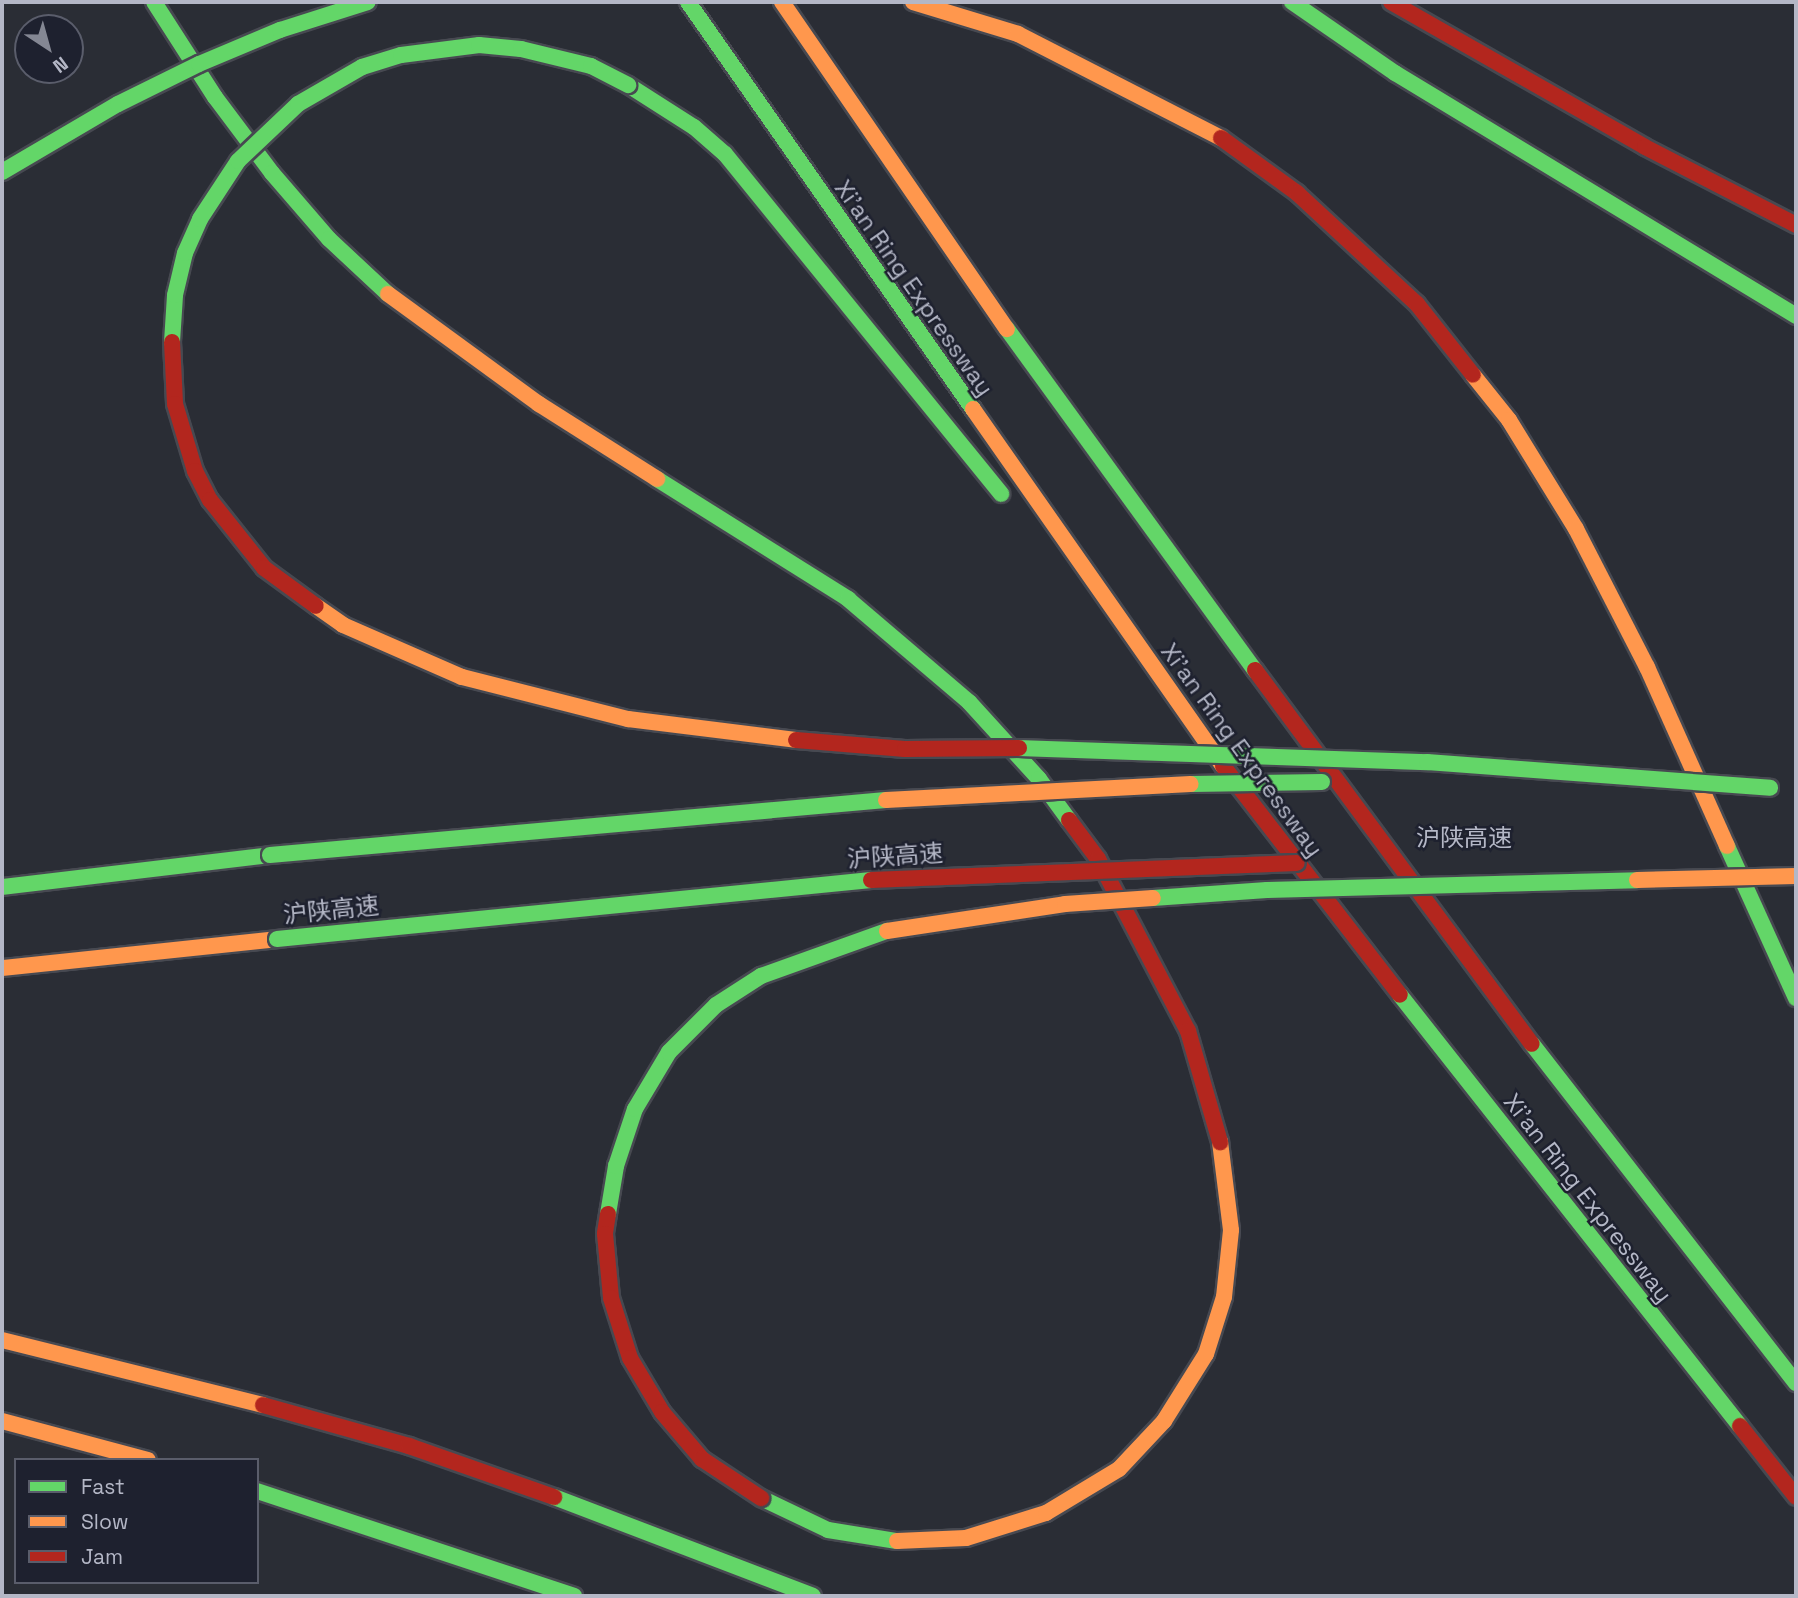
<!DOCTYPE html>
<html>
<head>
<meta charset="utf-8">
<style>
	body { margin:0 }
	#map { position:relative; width:1798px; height:1598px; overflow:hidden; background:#2a2d35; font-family:"Space Grotesk","Noto Sans SC",sans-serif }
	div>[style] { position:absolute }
	.roads { filter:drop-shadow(2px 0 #474951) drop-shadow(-2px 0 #474951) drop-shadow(0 2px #474951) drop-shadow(0 -2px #474951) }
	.fast>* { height:16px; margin:-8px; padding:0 8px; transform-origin:8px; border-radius:8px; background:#63d668 }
	.slow>* { height:16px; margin:-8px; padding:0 8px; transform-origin:8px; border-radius:8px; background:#ff974d }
	.jam>* { height:16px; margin:-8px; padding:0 8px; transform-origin:8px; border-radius:8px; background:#b3261e }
	.bridges { filter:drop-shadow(2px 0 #474951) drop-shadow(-2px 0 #474951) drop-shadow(0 2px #474951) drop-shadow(0 -2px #474951) }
	.fast-bridge>* { height:16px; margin:-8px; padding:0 8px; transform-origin:8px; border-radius:8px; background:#63d668 }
	.slow-bridge>* { height:16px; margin:-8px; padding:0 8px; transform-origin:8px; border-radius:8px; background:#ff974d }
	.jam-bridge>* { height:16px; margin:-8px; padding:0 8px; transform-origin:8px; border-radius:8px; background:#b3261e }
	span { translate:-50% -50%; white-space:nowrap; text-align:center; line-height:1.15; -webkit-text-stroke:5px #1e212f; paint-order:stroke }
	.street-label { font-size:24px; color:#b4b7c6 }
	.frame { position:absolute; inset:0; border:4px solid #b4b7c6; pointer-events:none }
	.legend { position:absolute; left:14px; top:1458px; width:245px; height:126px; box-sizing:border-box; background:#1e212f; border:2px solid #5a5d6b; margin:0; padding:9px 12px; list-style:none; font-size:21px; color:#b4b7c6 }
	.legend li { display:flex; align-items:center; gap:14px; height:35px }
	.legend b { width:35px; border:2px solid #5a5d6b }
	.north { position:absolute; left:14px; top:14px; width:70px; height:70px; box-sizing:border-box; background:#1e212f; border:2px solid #5a5d6b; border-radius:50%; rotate:144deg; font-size:19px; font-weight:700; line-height:28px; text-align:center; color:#b4b7c6 }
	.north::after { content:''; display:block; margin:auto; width:24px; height:32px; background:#848793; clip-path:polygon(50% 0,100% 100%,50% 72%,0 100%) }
</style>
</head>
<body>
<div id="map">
	<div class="roads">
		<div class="fast">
			<div style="left:154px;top:2px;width:113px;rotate:57.3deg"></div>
			<div style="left:215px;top:97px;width:95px;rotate:53.1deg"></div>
			<div style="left:272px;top:173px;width:87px;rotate:49.2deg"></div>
			<div style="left:329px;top:239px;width:81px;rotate:43deg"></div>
			<div style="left:688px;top:2px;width:497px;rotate:55deg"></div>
			<div style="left:1292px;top:2px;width:125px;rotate:34.6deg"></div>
			<div style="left:1395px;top:73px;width:469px;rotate:31.2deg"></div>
			<div style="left:628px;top:85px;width:78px;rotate:32.5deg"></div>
			<div style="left:694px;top:127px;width:41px;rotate:41.1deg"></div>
			<div style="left:725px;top:154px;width:438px;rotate:50.9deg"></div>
			<div style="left:1007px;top:329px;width:422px;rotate:54deg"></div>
			<div style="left:657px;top:479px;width:226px;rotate:32.1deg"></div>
			<div style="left:848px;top:599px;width:159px;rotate:40.4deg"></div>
			<div style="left:969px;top:702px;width:104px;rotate:47.7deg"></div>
			<div style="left:1039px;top:779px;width:51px;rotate:53.8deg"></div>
			<div style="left:1727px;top:846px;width:167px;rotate:65.6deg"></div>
			<div style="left:2px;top:887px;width:270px;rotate:-6.8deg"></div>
			<div style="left:1400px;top:995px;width:549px;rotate:51.73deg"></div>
			<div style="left:1532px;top:1044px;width:430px;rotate:52.1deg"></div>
			<div style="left:257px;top:1491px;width:334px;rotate:18.3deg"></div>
			<div style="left:554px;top:1497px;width:277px;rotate:20.9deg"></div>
			<div style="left:761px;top:1498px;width:74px;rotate:25.5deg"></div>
			<div style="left:828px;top:1530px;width:70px;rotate:9.1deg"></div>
		</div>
		<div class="slow">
			<div style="left:782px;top:2px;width:397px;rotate:55.5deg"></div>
			<div style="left:913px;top:2px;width:110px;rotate:16.9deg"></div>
			<div style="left:1018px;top:34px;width:228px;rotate:27.1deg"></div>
			<div style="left:388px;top:294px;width:187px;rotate:36.1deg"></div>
			<div style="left:539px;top:404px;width:140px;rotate:32.4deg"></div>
			<div style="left:1473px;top:375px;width:58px;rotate:51.3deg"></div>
			<div style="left:1509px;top:420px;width:128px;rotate:58.4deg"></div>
			<div style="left:1576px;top:529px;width:155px;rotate:62.8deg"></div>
			<div style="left:1647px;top:667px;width:196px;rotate:65.9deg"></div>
			<div style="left:973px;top:409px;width:436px;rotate:55deg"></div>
			<div style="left:2px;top:968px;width:277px;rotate:-6deg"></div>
			<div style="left:2px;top:1340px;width:269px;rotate:14deg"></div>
			<div style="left:2px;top:1421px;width:151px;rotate:15deg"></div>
			<div style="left:897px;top:1541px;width:69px;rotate:-2.5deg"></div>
			<div style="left:966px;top:1538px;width:84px;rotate:-17.4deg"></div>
			<div style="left:1046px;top:1513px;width:85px;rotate:-31.1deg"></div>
			<div style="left:1119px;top:1469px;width:66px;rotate:-46.8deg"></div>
			<div style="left:1164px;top:1421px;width:79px;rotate:-57.9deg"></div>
			<div style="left:1206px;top:1354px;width:60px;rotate:-72.5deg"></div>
			<div style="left:1224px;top:1297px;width:67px;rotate:-84deg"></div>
			<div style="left:1231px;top:1230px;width:89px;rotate:-97.1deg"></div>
		</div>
		<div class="jam">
			<div style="left:1391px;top:2px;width:292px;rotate:29.7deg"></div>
			<div style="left:1645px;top:147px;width:170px;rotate:27.3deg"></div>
			<div style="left:1221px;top:138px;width:94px;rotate:35.9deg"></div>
			<div style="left:1297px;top:193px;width:163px;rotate:42.8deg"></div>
			<div style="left:1417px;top:304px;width:90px;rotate:51.7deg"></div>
			<div style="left:1255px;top:670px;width:465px;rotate:53.5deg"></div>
			<div style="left:1223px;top:766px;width:289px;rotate:52.3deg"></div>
			<div style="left:1069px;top:820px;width:49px;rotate:53.4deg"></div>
			<div style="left:1098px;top:859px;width:194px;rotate:62.4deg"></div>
			<div style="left:1188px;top:1031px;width:116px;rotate:73.9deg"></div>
			<div style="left:263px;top:1405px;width:152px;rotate:15.7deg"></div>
			<div style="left:409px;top:1446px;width:154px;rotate:19.4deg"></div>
			<div style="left:1740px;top:1426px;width:90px;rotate:51.7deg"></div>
		</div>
	</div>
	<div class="bridges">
		<div class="fast-bridge">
			<div style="left:2px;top:172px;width:134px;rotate:-30.4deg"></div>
			<div style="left:118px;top:104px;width:90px;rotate:-26.3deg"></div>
			<div style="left:199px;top:64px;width:88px;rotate:-22.8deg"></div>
			<div style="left:280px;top:30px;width:92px;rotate:-17.7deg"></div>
			<div style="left:172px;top:342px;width:47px;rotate:-86.3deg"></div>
			<div style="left:175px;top:295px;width:43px;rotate:-76.6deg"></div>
			<div style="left:185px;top:253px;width:37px;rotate:-66deg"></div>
			<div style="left:200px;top:219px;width:69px;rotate:-56.8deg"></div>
			<div style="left:238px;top:161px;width:83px;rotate:-43.5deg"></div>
			<div style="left:298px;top:104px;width:74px;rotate:-30deg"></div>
			<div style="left:362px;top:67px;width:41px;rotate:-17.1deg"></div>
			<div style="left:401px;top:55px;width:79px;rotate:-7.3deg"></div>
			<div style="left:479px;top:45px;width:42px;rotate:5.4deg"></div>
			<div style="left:521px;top:49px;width:72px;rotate:13.7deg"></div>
			<div style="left:591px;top:66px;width:42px;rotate:27.2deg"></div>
			<div style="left:1019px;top:748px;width:408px;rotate:2deg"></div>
			<div style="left:1427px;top:762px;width:344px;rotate:4.3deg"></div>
			<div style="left:1191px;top:784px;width:131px;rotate:-0.9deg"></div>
			<div style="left:270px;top:855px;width:618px;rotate:-5.1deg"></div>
			<div style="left:1153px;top:898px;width:114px;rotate:-4deg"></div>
			<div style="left:1267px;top:890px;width:370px;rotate:-1.5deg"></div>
			<div style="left:277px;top:939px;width:597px;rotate:-5.67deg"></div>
			<div style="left:608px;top:1214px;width:49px;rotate:-80.5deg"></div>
			<div style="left:616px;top:1166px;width:60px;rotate:-71.6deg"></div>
			<div style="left:635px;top:1109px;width:66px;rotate:-59.2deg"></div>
			<div style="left:669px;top:1052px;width:66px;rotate:-45deg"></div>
			<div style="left:716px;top:1005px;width:54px;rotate:-32.8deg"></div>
			<div style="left:761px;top:976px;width:134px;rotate:-19.7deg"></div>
		</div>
		<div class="slow-bridge">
			<div style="left:316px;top:606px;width:33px;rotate:35deg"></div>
			<div style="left:343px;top:625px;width:130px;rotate:23.6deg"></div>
			<div style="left:462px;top:677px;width:171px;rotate:14.2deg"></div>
			<div style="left:628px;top:719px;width:169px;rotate:7.1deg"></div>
			<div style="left:886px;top:800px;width:305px;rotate:-3deg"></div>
			<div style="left:1637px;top:880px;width:159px;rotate:-1.4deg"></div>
			<div style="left:887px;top:931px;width:180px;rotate:-8.6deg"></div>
			<div style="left:1065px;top:904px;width:88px;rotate:-3.9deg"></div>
		</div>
		<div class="jam-bridge">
			<div style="left:172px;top:342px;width:62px;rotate:87.2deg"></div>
			<div style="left:175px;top:404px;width:70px;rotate:73.4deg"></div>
			<div style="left:195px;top:471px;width:33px;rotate:63deg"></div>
			<div style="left:210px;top:500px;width:87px;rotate:51.5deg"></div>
			<div style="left:264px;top:568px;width:64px;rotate:36.2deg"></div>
			<div style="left:796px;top:740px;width:109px;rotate:4.7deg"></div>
			<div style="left:905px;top:749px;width:114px;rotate:-0.5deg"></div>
			<div style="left:871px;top:880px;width:426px;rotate:-2.3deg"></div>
			<div style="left:608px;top:1214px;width:20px;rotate:99deg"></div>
			<div style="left:605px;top:1234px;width:64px;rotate:84.6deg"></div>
			<div style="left:611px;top:1298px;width:63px;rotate:72.4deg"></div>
			<div style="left:630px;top:1358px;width:63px;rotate:59.3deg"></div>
			<div style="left:662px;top:1412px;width:62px;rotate:49.6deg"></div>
			<div style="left:702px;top:1459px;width:71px;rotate:33.5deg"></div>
		</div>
	</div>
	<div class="street-label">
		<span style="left:914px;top:288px;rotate:55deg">Xi'an Ring Expressway</span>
		<span style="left:1242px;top:750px;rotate:54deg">Xi'an Ring Expressway</span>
		<span style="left:1464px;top:838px">沪陕高速</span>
		<span style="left:895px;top:856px;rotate:-4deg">沪陕高速</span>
		<span style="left:331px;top:910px;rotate:-6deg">沪陕高速</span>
		<span style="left:1588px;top:1198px;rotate:52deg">Xi'an Ring Expressway</span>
	</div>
	<div class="frame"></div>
	<ul class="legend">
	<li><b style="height:9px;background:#63d668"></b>Fast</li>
	<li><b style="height:9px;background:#ff974d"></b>Slow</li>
	<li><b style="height:9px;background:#b3261e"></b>Jam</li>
	</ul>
	<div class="north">N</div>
</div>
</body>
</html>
